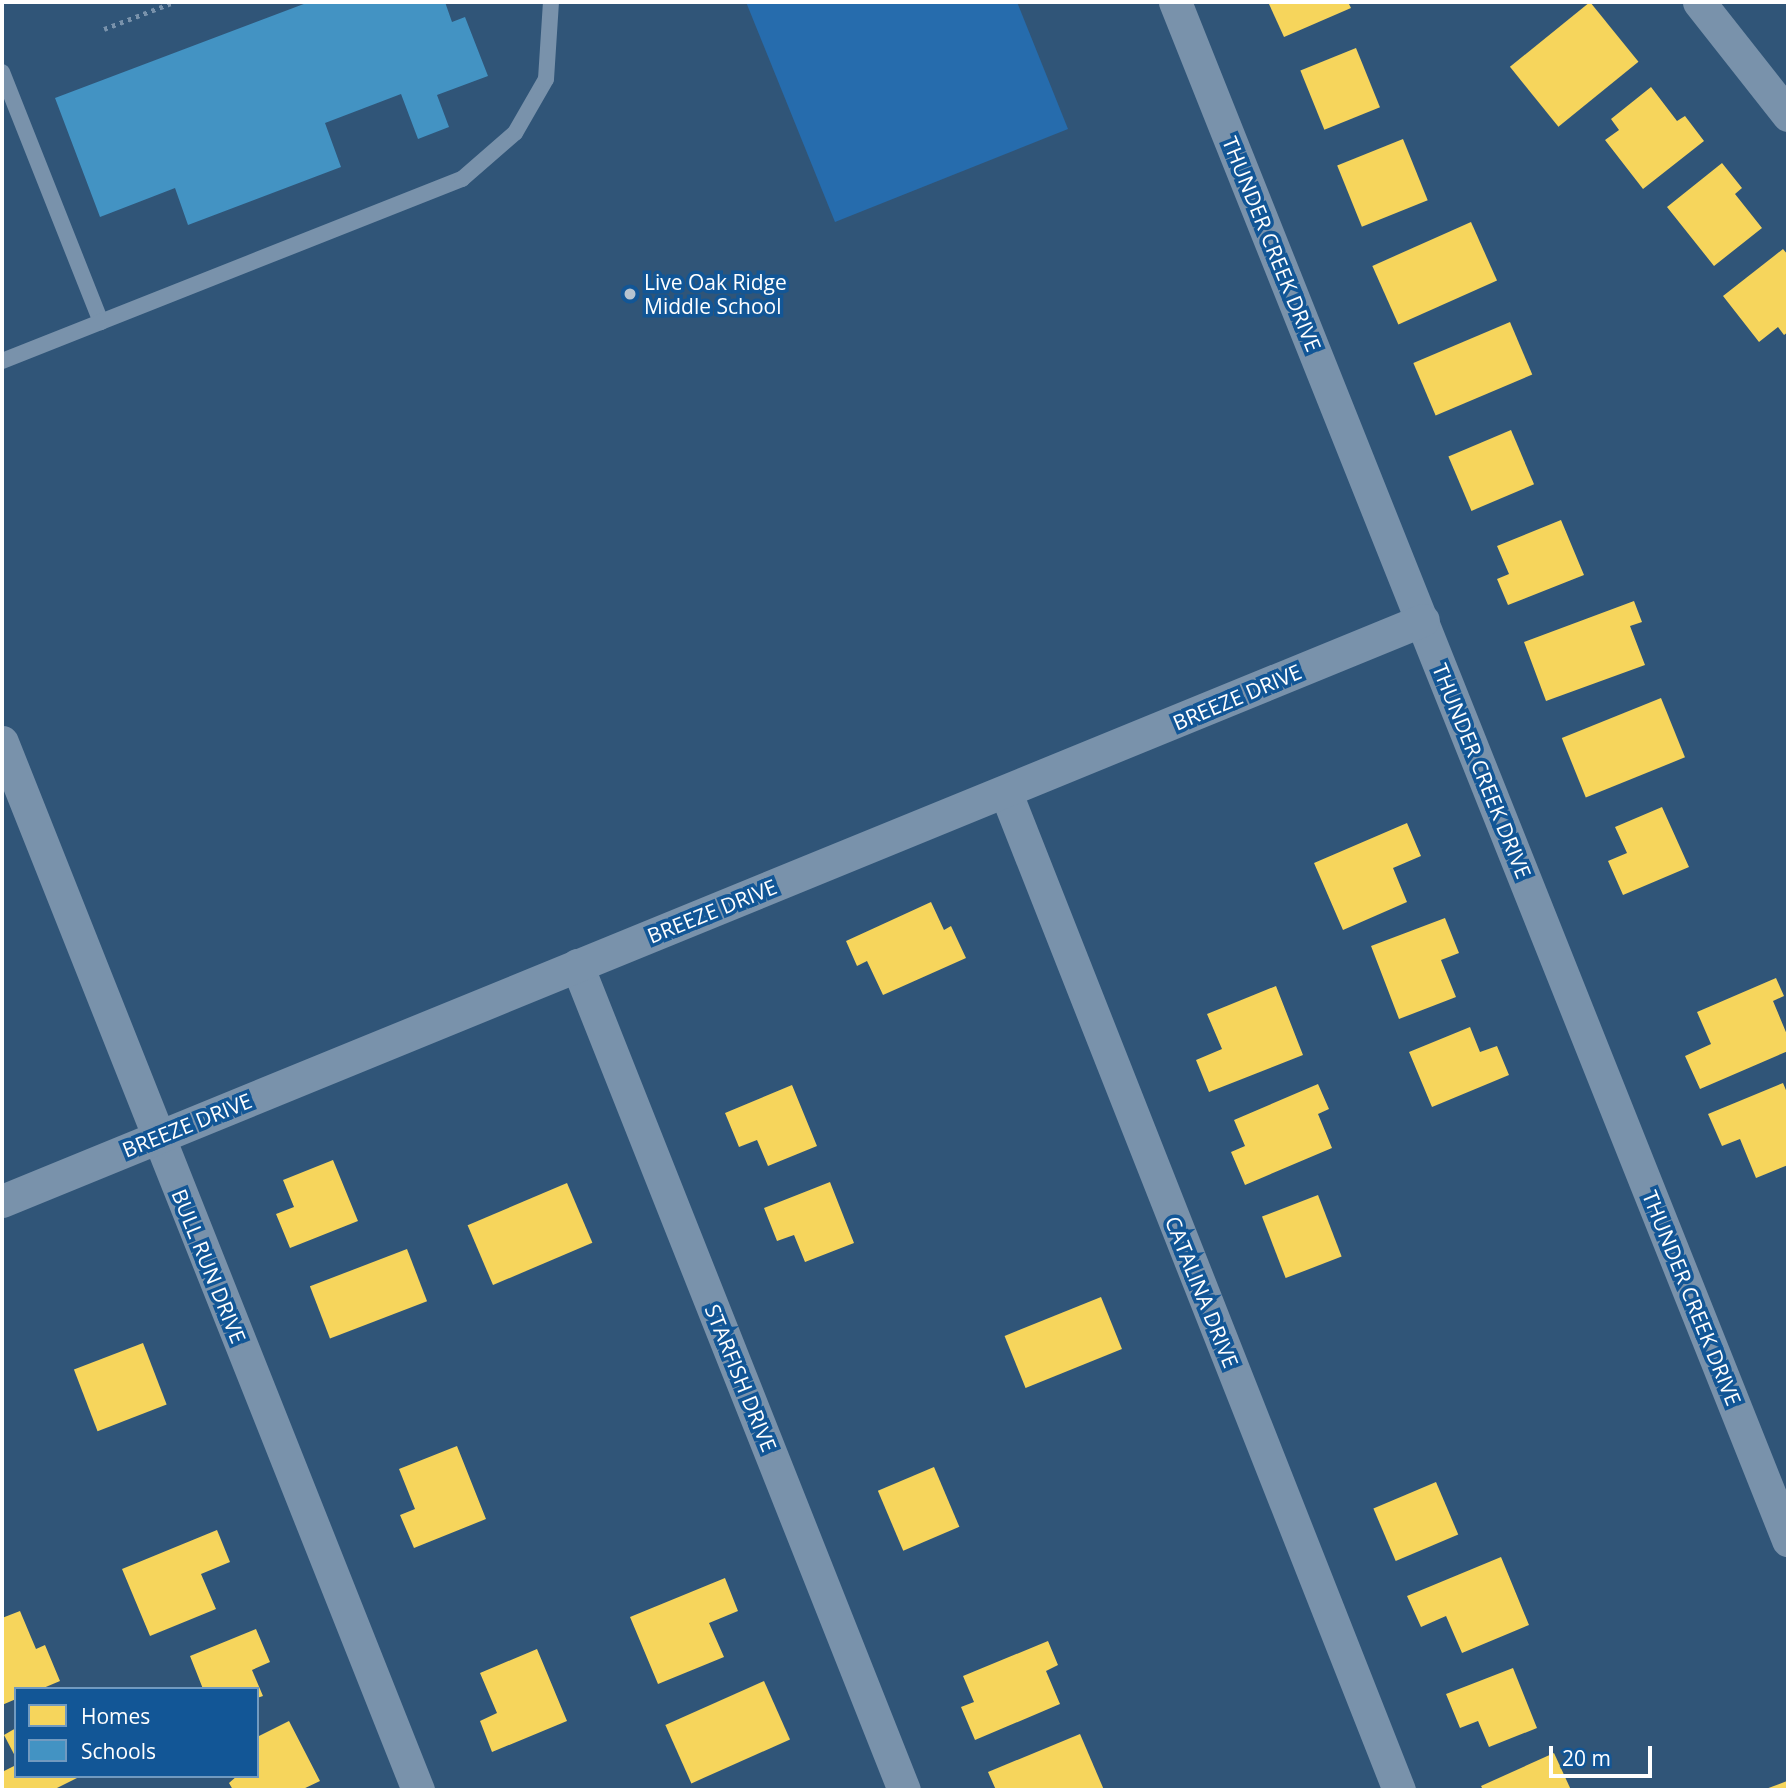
<!DOCTYPE html>
<html>
<head>
<meta charset="utf-8">
<style>
	body { margin:0 }
	#map { position:relative; width:1790px; height:1792px; overflow:hidden; background:#305578; font-family:"Open Sans",sans-serif }
	div>[style] { position:absolute }
	.green>* { inset:0; background:#266cad }
	.homes>* { inset:0; background:#f6d55c; transform-origin:0 0 }
	.schools>* { inset:0; background:#4393c3 }
	.path>* { height:4.5px; margin-top:-2.25px; transform-origin:0; background:repeating-linear-gradient(90deg,#7992ab 0 3.5px,transparent 0 8.5px) }
	.lane>* { height:16px; margin:-8px; padding:0 8px; transform-origin:8px; border-radius:8px; background:#7992ab }
	.street>* { height:33px; margin:-16.5px; padding:0 16.5px; transform-origin:16.5px; border-radius:16.5px; background:#7992ab }
	.dots>* { width:19px; height:19px; translate:-50% -50%; box-sizing:border-box; border:4px solid #125696; border-radius:50% }
	span { translate:-50% -50%; white-space:nowrap; text-align:center; line-height:1.15; -webkit-text-stroke:7px #125696; paint-order:stroke }
	.street-label { font-size:21px; color:#fff }
	.poi-label { font-size:21px; color:#fff }
	.left { translate:0 -50%; text-align:left }
	.frame { position:absolute; inset:0; border:4px solid #fff; pointer-events:none }
	.legend { position:absolute; left:14px; top:1687px; width:245px; height:91px; box-sizing:border-box; background:#125696; border:2px solid #719ac0; margin:0; padding:9px 12px; list-style:none; font-size:21px; color:#fff }
	.legend li { display:flex; align-items:center; gap:14px; height:35px }
	.legend b { width:35px; border:2px solid #719ac0 }
	.scale { position:absolute; left:1549px; top:1746px; width:103px; height:32px; box-sizing:border-box; border:4px solid #fff; border-top:0; padding-left:9px; font-size:21px; line-height:24px; white-space:nowrap; color:#fff; -webkit-text-stroke:5px #125696; paint-order:stroke }
</style>
</head>
<body>
<div id="map">
	<div class="green">
		<div style="clip-path:polygon(746px 2px,1017px 2px,1068px 129px,835px 222px)"></div>
	</div>
	<div class="homes">
		<div style="clip-path:polygon(1274px 2px,1348px 2px,1351px 8px,1284px 37px,1269px 4px)"></div>
		<div style="left:1590px;top:2px;width:77px;height:103px;rotate:51deg"></div>
		<div style="left:1356px;top:48px;width:64px;height:60px;rotate:68deg"></div>
		<div style="clip-path:polygon(1651px 87px,1677px 121px,1685px 116px,1704px 141px,1643px 189px,1605px 140px,1619px 130px,1611px 119px)"></div>
		<div style="left:1403px;top:139px;width:66px;height:71px;rotate:68deg"></div>
		<div style="clip-path:polygon(1722px 163px,1742px 188px,1735px 194px,1762px 228px,1714px 266px,1667px 207px)"></div>
		<div style="left:1471px;top:222px;width:64px;height:108px;rotate:66deg"></div>
		<div style="clip-path:polygon(1783px 249px,1788px 255px,1788px 332px,1784px 335px,1778px 327px,1759px 342px,1723px 296px)"></div>
		<div style="left:1510px;top:322px;width:57px;height:105px;rotate:67deg"></div>
		<div style="left:1511px;top:430px;width:59px;height:68px;rotate:67deg"></div>
		<div style="clip-path:polygon(1561px 520px,1584px 575px,1508px 605px,1497px 579px,1509px 574px,1497px 546px)"></div>
		<div style="clip-path:polygon(1634px 601px,1642px 622px,1630px 626px,1645px 665px,1546px 701px,1524px 642px)"></div>
		<div style="left:1661px;top:698px;width:64px;height:107px;rotate:68deg"></div>
		<div style="clip-path:polygon(1662px 807px,1689px 867px,1623px 895px,1608px 861px,1627px 853px,1615px 827px)"></div>
		<div style="clip-path:polygon(1407px 823px,1421px 856px,1393px 868px,1407px 902px,1343px 930px,1314px 863px)"></div>
		<div style="clip-path:polygon(931px 902px,944px 930px,951px 926px,966px 958px,883px 995px,867px 961px,857px 966px,846px 941px)"></div>
		<div style="clip-path:polygon(1445px 918px,1459px 953px,1441px 960px,1456px 997px,1399px 1019px,1371px 946px)"></div>
		<div style="clip-path:polygon(1776px 978px,1784px 996px,1773px 1001px,1788px 1037px,1788px 1051px,1700px 1089px,1685px 1056px,1711px 1044px,1697px 1012px)"></div>
		<div style="clip-path:polygon(1276px 986px,1303px 1055px,1209px 1092px,1196px 1060px,1222px 1049px,1207px 1014px)"></div>
		<div style="clip-path:polygon(1470px 1027px,1480px 1052px,1497px 1046px,1509px 1075px,1432px 1107px,1409px 1052px)"></div>
		<div style="clip-path:polygon(1783px 1083px,1788px 1095px,1788px 1165px,1756px 1178px,1740px 1139px,1722px 1146px,1708px 1114px)"></div>
		<div style="clip-path:polygon(1318px 1084px,1329px 1109px,1318px 1114px,1332px 1148px,1245px 1185px,1231px 1152px,1245px 1146px,1234px 1120px)"></div>
		<div style="clip-path:polygon(792px 1085px,817px 1146px,768px 1166px,757px 1140px,739px 1147px,725px 1113px)"></div>
		<div style="clip-path:polygon(333px 1160px,358px 1221px,290px 1248px,276px 1214px,294px 1207px,283px 1180px)"></div>
		<div style="clip-path:polygon(830px 1182px,854px 1243px,805px 1262px,794px 1235px,777px 1241px,764px 1208px)"></div>
		<div style="left:567px;top:1183px;width:65px;height:108px;rotate:67deg"></div>
		<div style="left:1318px;top:1195px;width:66px;height:60px;rotate:69deg"></div>
		<div style="left:407px;top:1249px;width:56px;height:104px;rotate:69deg"></div>
		<div style="left:1101px;top:1297px;width:56px;height:104px;rotate:68deg"></div>
		<div style="left:143px;top:1343px;width:66px;height:74px;rotate:69deg"></div>
		<div style="clip-path:polygon(457px 1446px,486px 1519px,414px 1548px,400px 1515px,415px 1509px,399px 1469px)"></div>
		<div style="left:934px;top:1467px;width:65px;height:61px;rotate:67deg"></div>
		<div style="left:1436px;top:1482px;width:57px;height:68px;rotate:67deg"></div>
		<div style="clip-path:polygon(217px 1530px,230px 1562px,201px 1574px,216px 1609px,150px 1636px,122px 1569px)"></div>
		<div style="clip-path:polygon(1501px 1557px,1529px 1625px,1462px 1653px,1446px 1616px,1421px 1627px,1407px 1596px)"></div>
		<div style="clip-path:polygon(725px 1578px,738px 1611px,709px 1623px,724px 1657px,658px 1684px,630px 1617px)"></div>
		<div style="clip-path:polygon(20px 1611px,36px 1649px,45px 1645px,60px 1681px,41px 1689px,16px 1689px,16px 1699px,2px 1705px,2px 1618px)"></div>
		<div style="clip-path:polygon(256px 1629px,270px 1662px,252px 1670px,263px 1696px,257px 1698px,257px 1689px,203px 1689px,190px 1656px)"></div>
		<div style="clip-path:polygon(1048px 1641px,1058px 1665px,1046px 1671px,1060px 1704px,975px 1740px,961px 1707px,974px 1702px,963px 1676px)"></div>
		<div style="clip-path:polygon(537px 1649px,567px 1721px,492px 1752px,480px 1721px,497px 1713px,480px 1673px)"></div>
		<div style="clip-path:polygon(1513px 1668px,1537px 1728px,1489px 1747px,1478px 1721px,1460px 1728px,1446px 1694px)"></div>
		<div style="left:764px;top:1681px;width:64px;height:108px;rotate:66deg"></div>
		<div style="clip-path:polygon(289px 1721px,320px 1781px,301px 1790px,233px 1790px,229px 1783px,237px 1776px,257px 1776px,257px 1737px)"></div>
		<div style="clip-path:polygon(16px 1728px,16px 1758px,4px 1735px)"></div>
		<div style="clip-path:polygon(1080px 1734px,1104px 1790px,996px 1790px,988px 1772px)"></div>
		<div style="clip-path:polygon(1554px 1753px,1571px 1790px,1483px 1790px,1481px 1786px)"></div>
		<div style="clip-path:polygon(16px 1765px,16px 1776px,81px 1776px,53px 1790px,2px 1790px,2px 1772px)"></div>
		<div style="clip-path:polygon(1787px 1781px,1788px 1790px,1763px 1790px)"></div>
	</div>
	<div class="schools">
		<div style="clip-path:polygon(309px 2px,445px 2px,452px 22px,465px 17px,488px 76px,437px 95px,449px 127px,418px 139px,401px 94px,325px 123px,341px 167px,188px 225px,175px 188px,100px 217px,55px 98px)"></div>
	</div>
	<div class="path">
		<div style="left:104px;top:29px;width:75px;rotate:-21.1deg"></div>
	</div>
	<div class="lane">
		<div style="left:2px;top:72px;width:269px;rotate:68.4deg"></div>
		<div style="left:2px;top:361px;width:495px;rotate:-21.6deg"></div>
		<div style="left:462px;top:179px;width:70px;rotate:-41deg"></div>
		<div style="left:515px;top:133px;width:62px;rotate:-60.1deg"></div>
		<div style="left:546px;top:79px;width:77px;rotate:-86.3deg"></div>
	</div>
	<div class="street">
		<div style="left:1175px;top:2px;width:1656px;rotate:68.27deg"></div>
		<div style="left:1699px;top:2px;width:144px;rotate:51.8deg"></div>
		<div style="left:2px;top:742px;width:1128px;rotate:68.35deg"></div>
		<div style="left:1006px;top:793px;width:1072px;rotate:68.49deg"></div>
		<div style="left:577px;top:965px;width:887px;rotate:68.38deg"></div>
		<div style="left:2px;top:1201px;width:1535px;rotate:-22.24deg"></div>
	</div>
	<div class="dots">
		<div style="left:630px;top:294px;background:#b7c4d0"></div>
	</div>
	<div class="street-label">
		<span style="left:1272px;top:244px;rotate:68deg">THUNDER CREEK DRIVE</span>
		<span style="left:1237px;top:697px;rotate:-23deg">BREEZE DRIVE</span>
		<span style="left:1482px;top:771px;rotate:68deg">THUNDER CREEK DRIVE</span>
		<span style="left:712px;top:911px;rotate:-22deg">BREEZE DRIVE</span>
		<span style="left:187px;top:1125px;rotate:-22deg">BREEZE DRIVE</span>
		<span style="left:209px;top:1266px;rotate:68deg">BULL RUN DRIVE</span>
		<span style="left:1202px;top:1292px;rotate:68deg">CATALINA DRIVE</span>
		<span style="left:1692px;top:1298px;rotate:68deg">THUNDER CREEK DRIVE</span>
		<span style="left:741px;top:1378px;rotate:68deg">STARFISH DRIVE</span>
	</div>
	<div class="poi-label">
		<span class="left" style="left:644px;top:294px">Live Oak Ridge<br>Middle School</span>
	</div>
	<div class="frame"></div>
	<ul class="legend">
	<li><b style="height:19px;background:#f6d55c"></b>Homes</li>
	<li><b style="height:19px;background:#4393c3"></b>Schools</li>
	</ul>
	<div class="scale">20 m</div>
</div>
</body>
</html>
